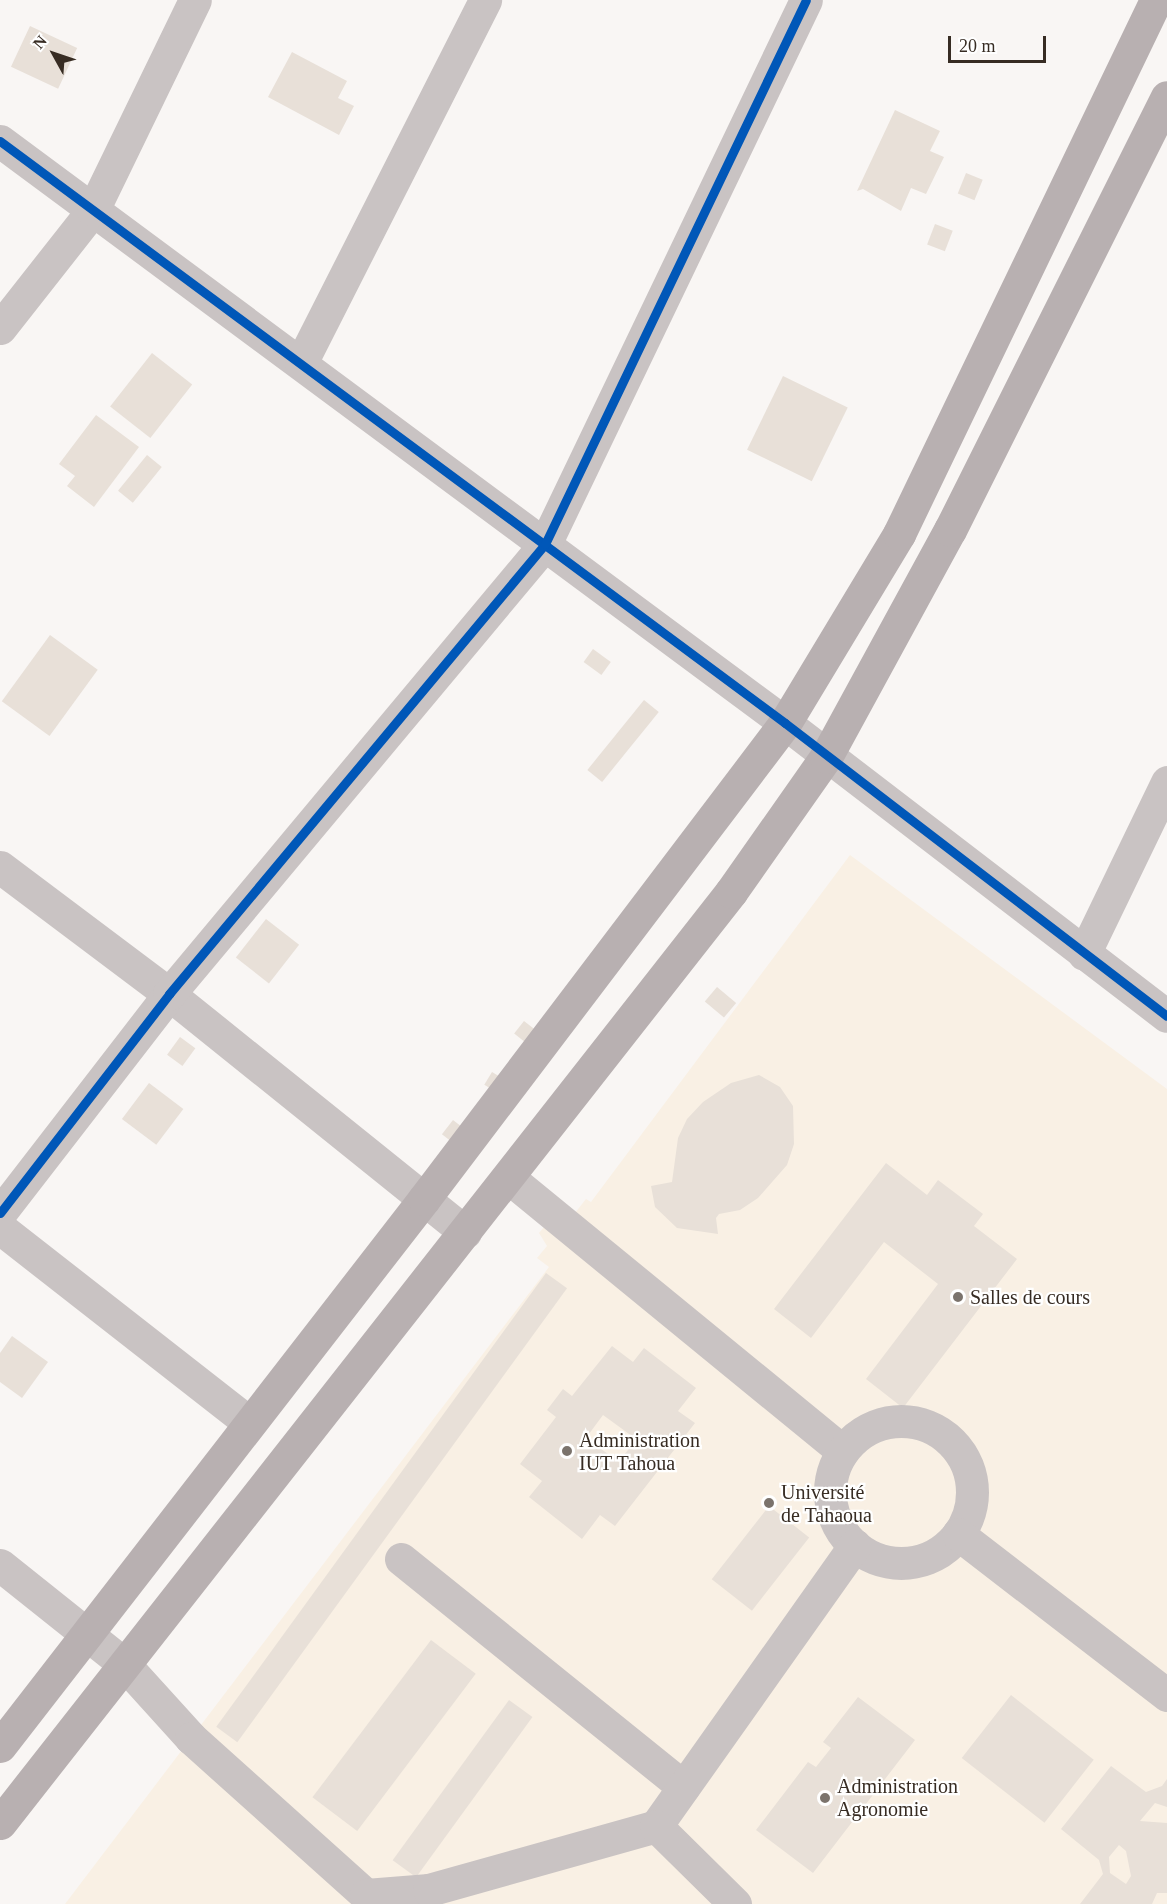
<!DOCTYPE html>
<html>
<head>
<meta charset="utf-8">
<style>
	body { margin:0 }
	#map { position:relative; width:1167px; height:1904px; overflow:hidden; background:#f9f6f4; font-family:"Times New Roman",serif }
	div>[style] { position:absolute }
	.commercial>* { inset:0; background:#f9f0e4 }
	.building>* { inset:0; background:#e8e0d8; transform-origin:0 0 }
	.minor>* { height:33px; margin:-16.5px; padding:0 16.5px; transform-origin:16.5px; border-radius:16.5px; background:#c9c3c3 }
	.minor>.ring { margin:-16.5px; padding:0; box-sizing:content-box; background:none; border:33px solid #c9c3c3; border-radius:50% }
	.major>* { height:33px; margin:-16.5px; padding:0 16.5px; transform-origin:16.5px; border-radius:16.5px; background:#b8b0b1 }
	.cycleway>* { height:9px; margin:-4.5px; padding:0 4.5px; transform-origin:4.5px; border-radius:4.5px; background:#0057b8 }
	.dots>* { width:16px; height:16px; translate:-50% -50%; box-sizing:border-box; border:3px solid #fff; border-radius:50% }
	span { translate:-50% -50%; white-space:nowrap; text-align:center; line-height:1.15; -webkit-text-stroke:4.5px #fff; paint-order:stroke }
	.poi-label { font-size:20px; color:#372c23 }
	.left { translate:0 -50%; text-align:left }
	.north { position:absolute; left:24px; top:24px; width:60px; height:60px; -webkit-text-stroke:4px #fff; paint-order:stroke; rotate:310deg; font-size:16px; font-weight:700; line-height:24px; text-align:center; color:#372c23 }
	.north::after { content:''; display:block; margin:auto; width:21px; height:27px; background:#372c23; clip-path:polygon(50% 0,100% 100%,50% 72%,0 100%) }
	.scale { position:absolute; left:948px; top:36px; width:98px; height:27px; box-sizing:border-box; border:3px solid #372c23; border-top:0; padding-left:8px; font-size:18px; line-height:21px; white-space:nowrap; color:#372c23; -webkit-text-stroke:4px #fff; paint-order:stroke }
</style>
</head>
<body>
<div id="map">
	<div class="commercial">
		<div style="clip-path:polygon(850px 855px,1167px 1089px,1167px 1904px,65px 1904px,549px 1267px,537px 1258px,547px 1246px,539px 1233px,555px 1214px,571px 1218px,586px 1199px,591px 1202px)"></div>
	</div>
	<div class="building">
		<div style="left:30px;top:26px;width:52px;height:45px;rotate:25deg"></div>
		<div style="clip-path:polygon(292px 52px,347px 81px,338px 98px,354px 106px,339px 135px,268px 97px)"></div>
		<div style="clip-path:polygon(895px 110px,940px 131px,930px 151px,944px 157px,926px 194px,911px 188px,901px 211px,863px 189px,857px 191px)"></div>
		<div style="left:966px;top:173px;width:18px;height:22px;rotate:22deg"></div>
		<div style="left:935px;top:224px;width:19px;height:22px;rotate:21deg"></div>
		<div style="left:152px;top:353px;width:51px;height:68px;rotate:38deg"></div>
		<div style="left:783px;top:376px;width:72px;height:82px;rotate:26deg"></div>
		<div style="clip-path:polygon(96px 415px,139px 447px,94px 507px,67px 486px,75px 476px,59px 464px)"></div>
		<div style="left:147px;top:455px;width:19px;height:46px;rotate:39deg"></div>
		<div style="left:50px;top:635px;width:59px;height:82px;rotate:36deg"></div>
		<div style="left:593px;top:649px;width:22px;height:16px;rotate:36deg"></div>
		<div style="left:644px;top:700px;width:19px;height:90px;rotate:39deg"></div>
		<div style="left:266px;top:919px;width:42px;height:49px;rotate:38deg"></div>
		<div style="left:717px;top:987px;width:25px;height:19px;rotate:40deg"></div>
		<div style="left:524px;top:1021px;width:24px;height:16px;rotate:38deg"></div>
		<div style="left:180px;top:1037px;width:19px;height:22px;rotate:36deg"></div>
		<div style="left:492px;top:1072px;width:17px;height:15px;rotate:31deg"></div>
		<div style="clip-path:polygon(759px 1075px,780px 1087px,793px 1106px,794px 1144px,787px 1165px,758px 1198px,740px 1210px,719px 1214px,716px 1218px,718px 1234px,677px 1228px,655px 1207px,651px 1186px,672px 1182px,678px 1138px,687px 1119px,703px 1102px,731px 1083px)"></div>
		<div style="left:149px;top:1083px;width:43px;height:45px;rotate:37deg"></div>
		<div style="left:453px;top:1120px;width:16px;height:18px;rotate:38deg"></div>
		<div style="clip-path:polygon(886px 1163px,927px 1195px,938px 1180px,983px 1214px,974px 1226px,1017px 1259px,903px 1408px,866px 1379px,938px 1284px,884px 1242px,811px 1338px,774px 1309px)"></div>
		<div style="left:546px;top:1273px;width:26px;height:561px;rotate:36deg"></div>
		<div style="clip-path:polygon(12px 1336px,48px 1362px,22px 1398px,0 1382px,0 1353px)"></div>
		<div style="clip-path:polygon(evenodd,612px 1346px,633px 1362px,644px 1348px,696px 1388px,678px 1411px,695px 1423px,615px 1526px,600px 1515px,582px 1539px,529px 1497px,542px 1481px,520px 1464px,556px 1417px,547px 1410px,563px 1389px,572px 1396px,612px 1346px,603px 1415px,636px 1439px,619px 1462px,586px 1438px,603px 1415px)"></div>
		<div style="left:769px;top:1506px;width:51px;height:93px;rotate:38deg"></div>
		<div style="left:431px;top:1640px;width:56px;height:197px;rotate:37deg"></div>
		<div style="left:1011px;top:1695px;width:105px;height:80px;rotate:38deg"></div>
		<div style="clip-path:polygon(858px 1697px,915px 1740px,813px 1873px,756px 1830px,808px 1762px,816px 1767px,831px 1748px,823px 1742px)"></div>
		<div style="left:509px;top:1700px;width:29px;height:198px;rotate:36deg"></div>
		<div style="clip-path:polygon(evenodd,1111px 1766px,1146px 1792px,1162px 1786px,1167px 1779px,1167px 1807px,1155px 1803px,1140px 1821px,1167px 1823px,1167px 1893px,1157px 1893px,1152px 1904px,1080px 1904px,1103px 1874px,1099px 1860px,1061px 1829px,1111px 1766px,1119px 1845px,1126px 1851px,1131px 1876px,1126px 1884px,1110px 1873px,1109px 1857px,1119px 1845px)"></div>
	</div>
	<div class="minor">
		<div style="left:0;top:141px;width:977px;rotate:36.55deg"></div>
		<div style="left:785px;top:723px;width:481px;rotate:37.5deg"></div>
		<div style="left:0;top:328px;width:150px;rotate:-51.8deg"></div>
		<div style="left:93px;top:210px;width:233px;rotate:-64.1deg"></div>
		<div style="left:301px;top:363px;width:407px;rotate:-63.1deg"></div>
		<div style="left:0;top:867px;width:211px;rotate:36.9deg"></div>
		<div style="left:169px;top:994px;width:380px;rotate:38.8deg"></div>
		<div style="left:1084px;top:954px;width:191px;rotate:-64.2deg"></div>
		<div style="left:509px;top:1178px;width:431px;rotate:39.3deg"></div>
		<div style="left:0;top:1213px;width:277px;rotate:-52.3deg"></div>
		<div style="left:169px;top:994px;width:586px;rotate:-50.12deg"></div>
		<div style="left:545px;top:544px;width:603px;rotate:-64.37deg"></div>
		<div style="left:0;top:1228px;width:317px;rotate:38deg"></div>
		<div class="ring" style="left:830px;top:1421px;width:109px;height:109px"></div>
		<div style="left:958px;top:1534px;width:264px;rotate:37.6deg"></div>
		<div style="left:401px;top:1559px;width:363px;rotate:38.9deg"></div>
		<div style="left:0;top:1565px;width:159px;rotate:38.6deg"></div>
		<div style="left:124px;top:1664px;width:100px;rotate:47.8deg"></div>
		<div style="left:191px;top:1738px;width:235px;rotate:41.9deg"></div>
		<div style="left:366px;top:1895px;width:63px;rotate:-4.5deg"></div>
		<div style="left:429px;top:1890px;width:236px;rotate:-15.7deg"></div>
		<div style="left:656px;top:1826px;width:344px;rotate:-54.7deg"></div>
		<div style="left:656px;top:1826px;width:111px;rotate:44.6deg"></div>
	</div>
	<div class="major">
		<div style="left:0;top:1746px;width:692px;rotate:-52.22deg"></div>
		<div style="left:424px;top:1199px;width:597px;rotate:-52.82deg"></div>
		<div style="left:785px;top:723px;width:221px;rotate:-58.9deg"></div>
		<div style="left:899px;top:534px;width:593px;rotate:-64.3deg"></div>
		<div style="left:0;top:1823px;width:1184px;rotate:-51.86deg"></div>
		<div style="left:731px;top:892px;width:165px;rotate:-54.9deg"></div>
		<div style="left:826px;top:757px;width:259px;rotate:-61.4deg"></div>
		<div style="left:950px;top:530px;width:484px;rotate:-63.4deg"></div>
	</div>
	<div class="cycleway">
		<div style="left:0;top:141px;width:977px;rotate:36.55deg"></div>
		<div style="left:785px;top:723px;width:481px;rotate:37.5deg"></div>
		<div style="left:0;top:1213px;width:277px;rotate:-52.3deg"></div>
		<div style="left:169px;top:994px;width:586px;rotate:-50.12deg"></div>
		<div style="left:545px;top:544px;width:603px;rotate:-64.37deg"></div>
	</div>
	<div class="dots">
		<div style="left:958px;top:1297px;background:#7b736c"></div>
		<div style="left:567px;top:1451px;background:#7b736c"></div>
		<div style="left:769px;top:1503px;background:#7b736c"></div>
		<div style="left:825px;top:1798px;background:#7b736c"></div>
	</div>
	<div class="poi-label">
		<span class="left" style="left:970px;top:1297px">Salles de cours</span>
		<span class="left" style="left:579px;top:1452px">Administration<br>IUT Tahoua</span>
		<span class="left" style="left:781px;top:1504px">Université<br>de Tahaoua</span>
		<span class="left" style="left:837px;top:1798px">Administration<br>Agronomie</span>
	</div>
	<div class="north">N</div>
	<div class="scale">20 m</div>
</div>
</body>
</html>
